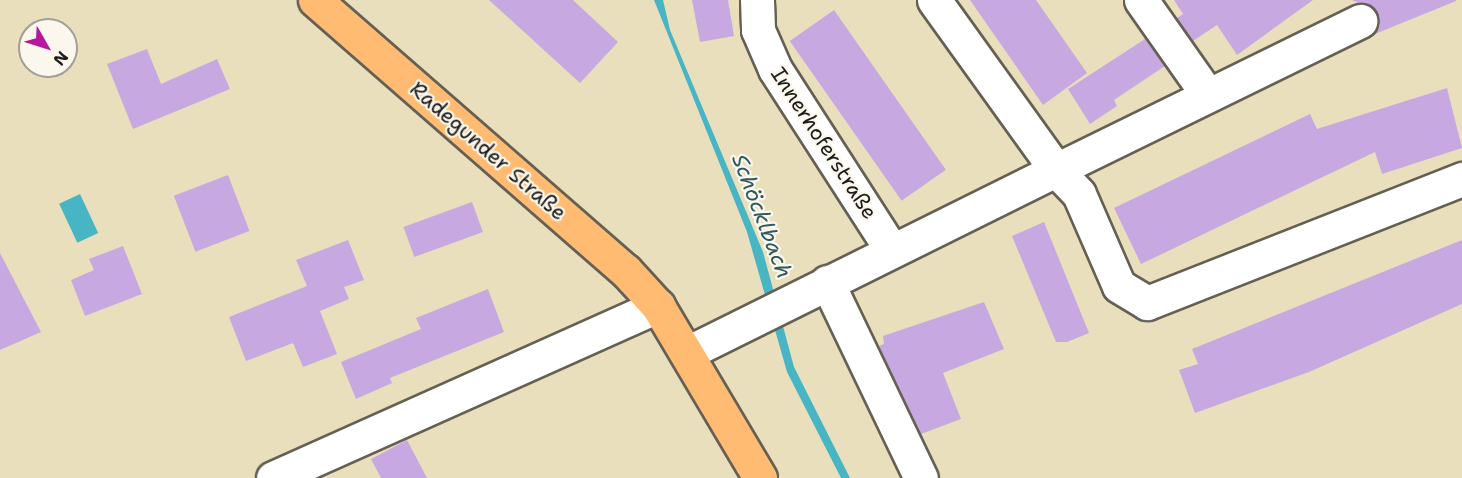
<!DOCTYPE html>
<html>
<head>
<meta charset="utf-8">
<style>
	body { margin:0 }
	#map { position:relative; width:1462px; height:478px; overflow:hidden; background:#eadfbc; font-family:"Shantell Sans",sans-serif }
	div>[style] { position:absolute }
	.water>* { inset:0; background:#47b5c3; transform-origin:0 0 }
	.building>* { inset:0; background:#c8a8e1; transform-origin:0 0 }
	.roads { filter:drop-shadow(2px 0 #646054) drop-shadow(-2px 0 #646054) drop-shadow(0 2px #646054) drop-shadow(0 -2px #646054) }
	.minor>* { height:33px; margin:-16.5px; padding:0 16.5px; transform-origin:16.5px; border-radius:16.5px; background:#fff }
	.major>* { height:33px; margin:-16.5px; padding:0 16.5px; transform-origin:16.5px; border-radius:16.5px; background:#ffbb71 }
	span { translate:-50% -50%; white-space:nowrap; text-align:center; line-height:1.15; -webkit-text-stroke:4.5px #fbf7ec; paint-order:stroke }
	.street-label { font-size:21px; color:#1c1c1c }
	.water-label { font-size:22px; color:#2d595f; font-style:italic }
	.north { position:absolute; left:18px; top:18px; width:60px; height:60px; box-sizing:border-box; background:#fbf7ec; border:2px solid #a29f99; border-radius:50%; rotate:129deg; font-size:16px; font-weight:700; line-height:24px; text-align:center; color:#1c1c1c }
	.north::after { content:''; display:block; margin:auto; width:21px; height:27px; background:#b5179e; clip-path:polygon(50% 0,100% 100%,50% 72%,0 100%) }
</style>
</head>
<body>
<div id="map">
	<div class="water">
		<div style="clip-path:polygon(654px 0,663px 0,670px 30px,763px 252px,794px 367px,850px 478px,841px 478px,787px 372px,747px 232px)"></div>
		<div style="left:80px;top:194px;width:43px;height:23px;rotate:65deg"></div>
	</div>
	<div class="building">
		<div style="clip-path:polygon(489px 0,573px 0,618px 42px,580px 83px)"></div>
		<div style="clip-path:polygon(692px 0,728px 0,734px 36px,700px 42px)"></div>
		<div style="clip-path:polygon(970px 0,1036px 0,1087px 73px,1043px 105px)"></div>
		<div style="clip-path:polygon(1174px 0,1313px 0,1237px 55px,1217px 25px,1193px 41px,1177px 18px,1183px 14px)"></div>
		<div style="clip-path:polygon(1352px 0,1456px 0,1456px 1px,1370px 36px,1379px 23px,1377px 12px)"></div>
		<div style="left:834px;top:10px;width:195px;height:54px;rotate:55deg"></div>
		<div style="clip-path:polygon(1145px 39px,1165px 66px,1114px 100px,1117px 106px,1090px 124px,1068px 89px)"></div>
		<div style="clip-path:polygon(147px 49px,161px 84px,217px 59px,230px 89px,133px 129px,107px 64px)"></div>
		<div style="clip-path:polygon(1447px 88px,1462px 148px,1382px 174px,1375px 152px,1141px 264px,1114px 208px,1310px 114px,1317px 129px)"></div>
		<div style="left:228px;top:175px;width:60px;height:58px;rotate:69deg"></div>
		<div style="left:472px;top:202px;width:32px;height:73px;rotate:70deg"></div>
		<div style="clip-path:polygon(1044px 222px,1089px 333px,1067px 342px,1056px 342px,1012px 236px)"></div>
		<div style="clip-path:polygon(348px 240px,364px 280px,344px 287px,349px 299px,320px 311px,337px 354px,303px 367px,293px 343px,246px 361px,229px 317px,307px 286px,296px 260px)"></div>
		<div style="clip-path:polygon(1462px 240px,1462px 304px,1309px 372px,1195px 413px,1179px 370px,1198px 364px,1192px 349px)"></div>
		<div style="clip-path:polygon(123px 246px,142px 294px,85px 316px,71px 280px,94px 270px,89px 259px)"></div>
		<div style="clip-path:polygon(0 253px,41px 332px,0 350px)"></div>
		<div style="clip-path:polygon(488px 289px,504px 332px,390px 378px,392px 383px,356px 399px,341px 362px,421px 329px,416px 318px)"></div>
		<div style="clip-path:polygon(984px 302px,1004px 349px,943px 373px,961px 419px,921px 434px,879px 346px,884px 344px,883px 336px)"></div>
		<div style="clip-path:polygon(407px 440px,427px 478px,381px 478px,371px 459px)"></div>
	</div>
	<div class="roads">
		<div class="minor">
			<div style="left:757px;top:0;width:30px;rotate:88deg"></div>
			<div style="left:758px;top:30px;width:43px;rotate:66.4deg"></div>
			<div style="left:775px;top:69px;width:214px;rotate:57.2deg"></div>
			<div style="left:934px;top:0;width:209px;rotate:54.3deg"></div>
			<div style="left:1056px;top:170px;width:339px;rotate:-26.1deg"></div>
			<div style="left:1141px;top:0;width:115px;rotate:54.9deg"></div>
			<div style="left:827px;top:282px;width:217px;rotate:64.4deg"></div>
			<div style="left:689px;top:352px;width:410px;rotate:-26.4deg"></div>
			<div style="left:1056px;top:170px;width:33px;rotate:46deg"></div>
			<div style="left:1079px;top:194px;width:100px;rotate:66.5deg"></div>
			<div style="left:1119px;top:286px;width:33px;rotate:31deg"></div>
			<div style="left:1147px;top:303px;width:339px;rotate:-21.5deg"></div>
			<div style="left:273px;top:478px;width:422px;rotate:-24.1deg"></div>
		</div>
		<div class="major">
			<div style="left:315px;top:0;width:411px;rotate:41.1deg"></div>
			<div style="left:625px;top:270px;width:49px;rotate:47.5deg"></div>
			<div style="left:658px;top:306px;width:200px;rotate:59.3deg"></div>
		</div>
	</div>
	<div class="street-label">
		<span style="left:824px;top:143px;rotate:57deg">Innerhoferstraße</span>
		<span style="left:488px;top:151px;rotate:41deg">Radegunder Straße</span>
	</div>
	<div class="water-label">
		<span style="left:762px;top:216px;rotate:69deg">Schöcklbach</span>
	</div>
	<div class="north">N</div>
</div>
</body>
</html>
